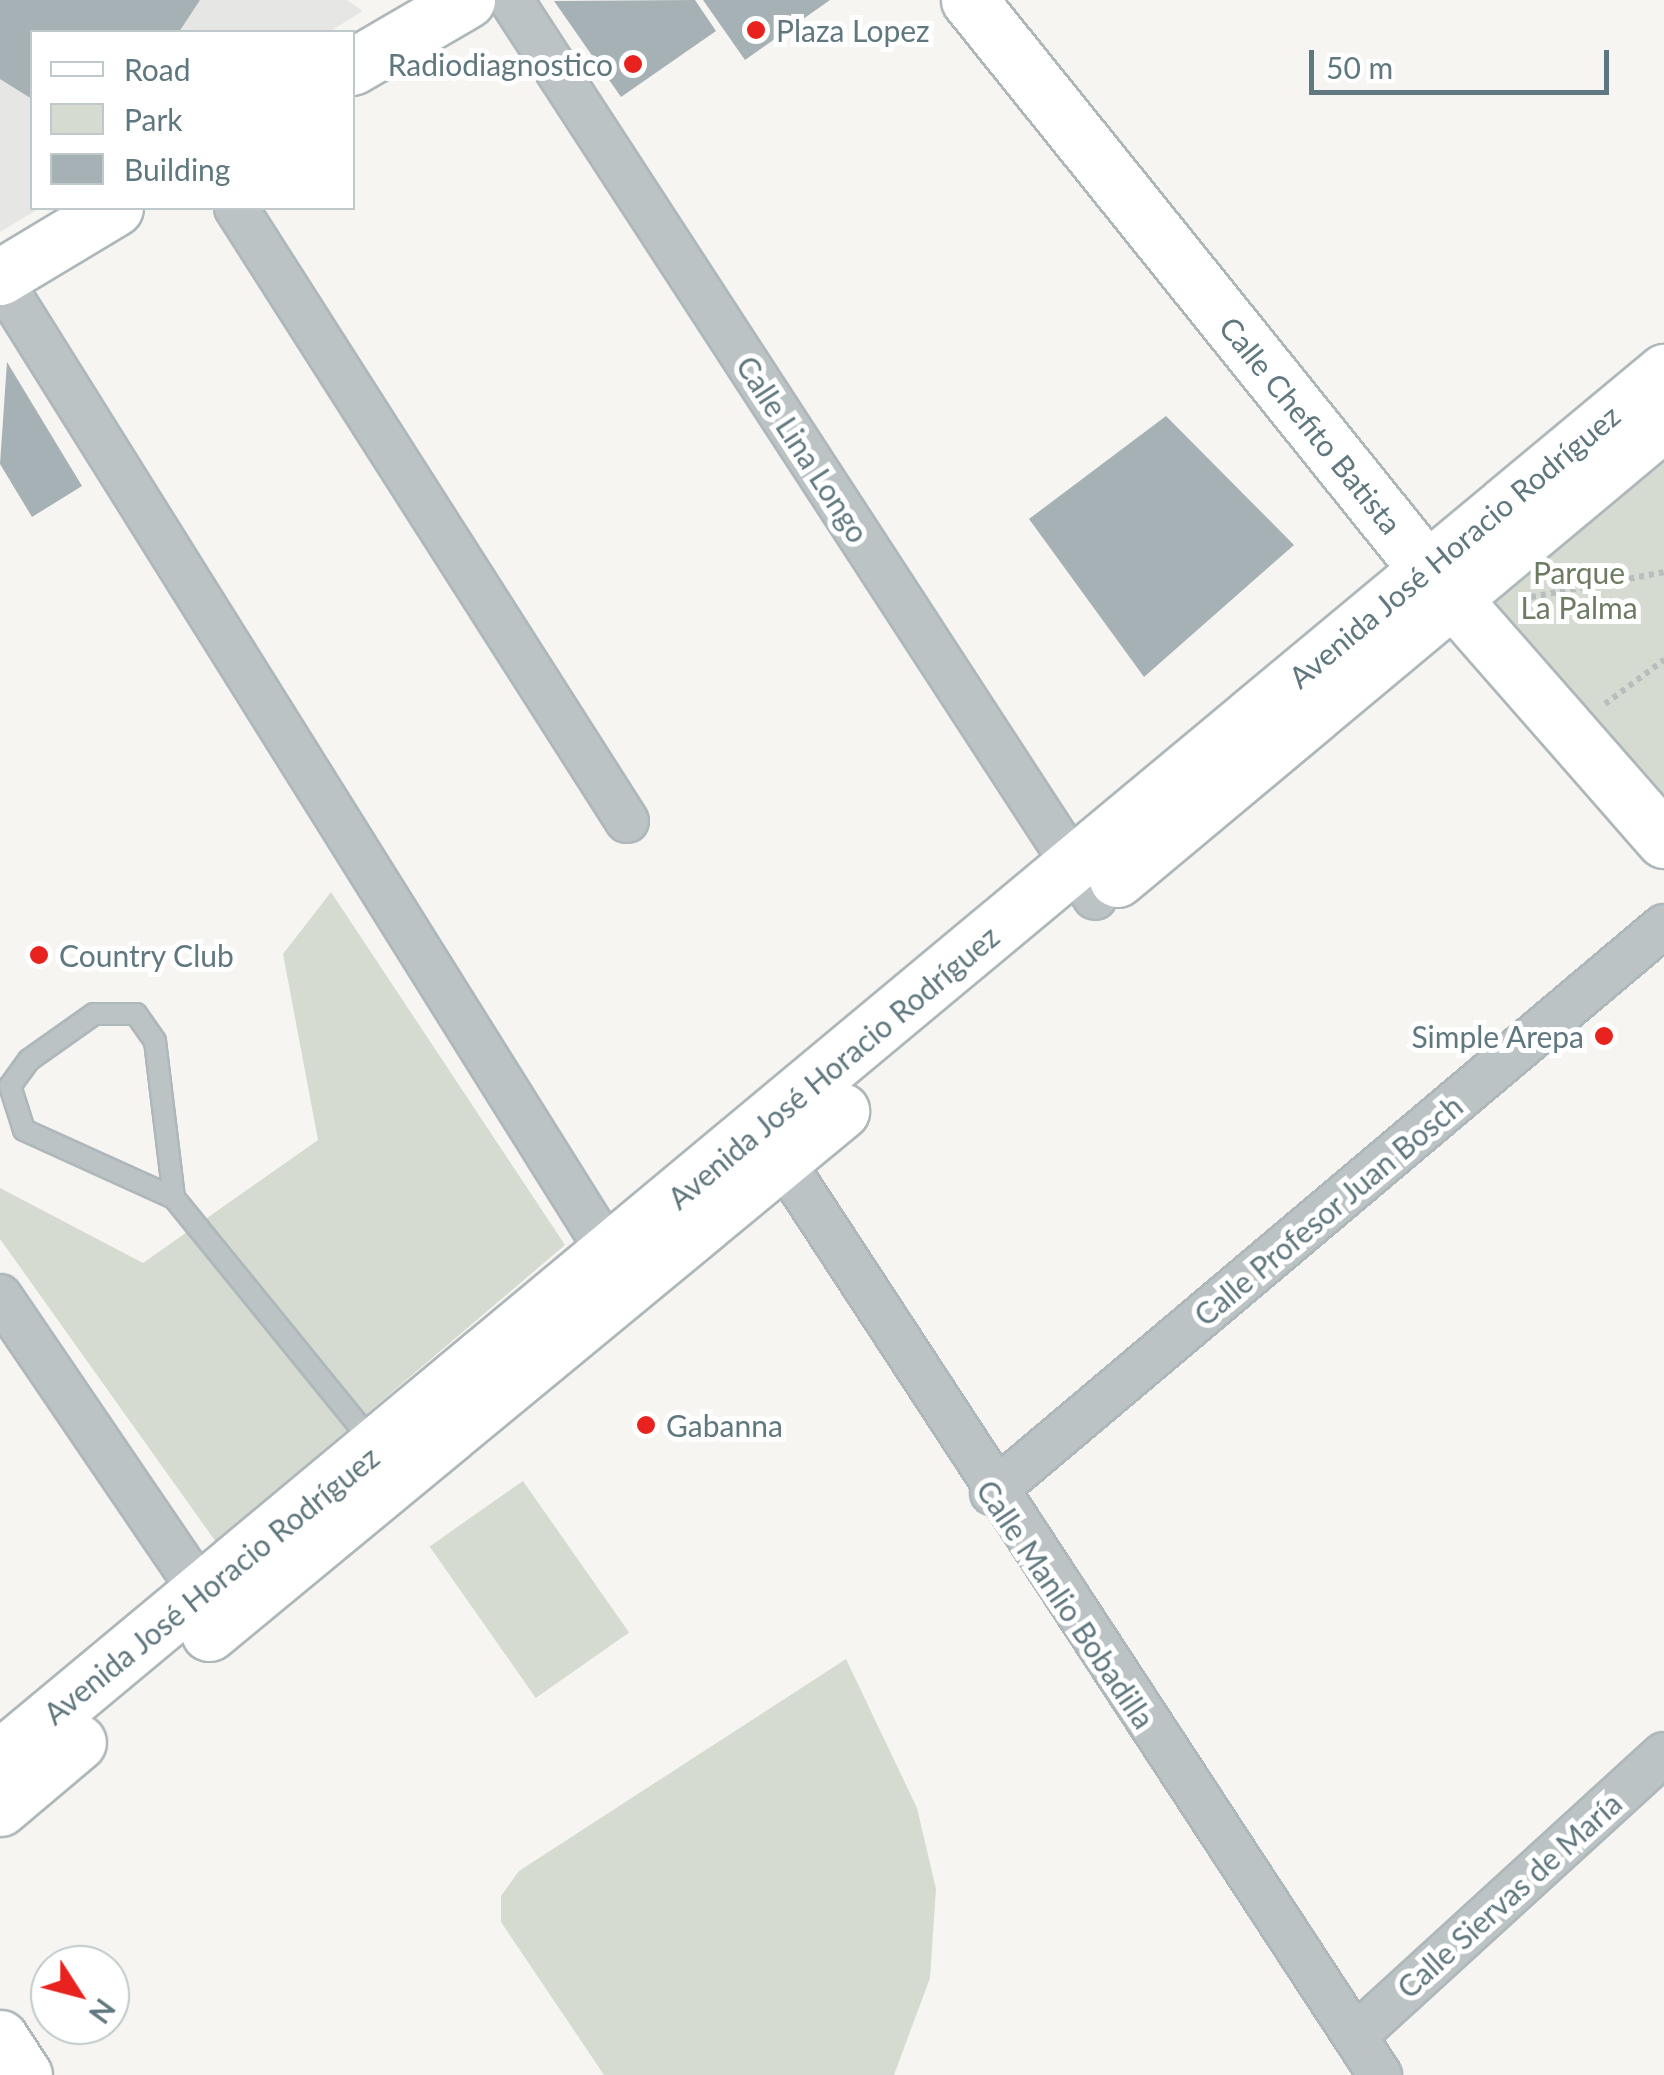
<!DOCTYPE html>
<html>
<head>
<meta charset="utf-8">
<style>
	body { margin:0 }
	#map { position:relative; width:1664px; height:2075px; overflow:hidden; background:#f6f5f2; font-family:Lato,sans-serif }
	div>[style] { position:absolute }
	.built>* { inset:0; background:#e6e7e5 }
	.green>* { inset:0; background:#d6dbd1; transform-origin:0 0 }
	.building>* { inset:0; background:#a5b1b4 }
	.path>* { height:6px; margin-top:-3px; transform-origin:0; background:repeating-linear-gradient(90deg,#b8bdbe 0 5px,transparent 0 10px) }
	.roads { filter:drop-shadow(2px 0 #aeb7ba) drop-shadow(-2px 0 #aeb7ba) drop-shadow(0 2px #aeb7ba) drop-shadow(0 -2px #aeb7ba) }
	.lane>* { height:20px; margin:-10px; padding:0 10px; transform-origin:10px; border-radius:10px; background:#bcc3c5 }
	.street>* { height:42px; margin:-21px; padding:0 21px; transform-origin:21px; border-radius:21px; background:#bcc3c5 }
	.secondary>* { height:55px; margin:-27.5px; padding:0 27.5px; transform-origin:27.5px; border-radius:27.5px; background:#fff }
	.dots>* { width:28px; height:28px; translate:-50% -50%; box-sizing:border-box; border:5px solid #fff; border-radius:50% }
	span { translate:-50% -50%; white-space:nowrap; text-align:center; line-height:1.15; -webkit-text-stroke:10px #fff; paint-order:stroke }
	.poi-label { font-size:30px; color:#5f777e }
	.left { translate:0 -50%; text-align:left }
	.right { translate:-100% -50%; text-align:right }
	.street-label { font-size:30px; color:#5f777e }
	.park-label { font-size:30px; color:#6d7b63 }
	.legend { position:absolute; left:30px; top:30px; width:325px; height:180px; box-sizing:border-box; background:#fff; border:2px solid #bfc9cb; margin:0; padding:12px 18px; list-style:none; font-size:30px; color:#5f777e }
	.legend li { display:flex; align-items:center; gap:20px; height:50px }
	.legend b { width:50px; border:2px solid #bfc9cb }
	.north { position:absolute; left:30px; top:1945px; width:100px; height:100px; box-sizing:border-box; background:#fff; border:2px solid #bfc9cb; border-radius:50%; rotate:126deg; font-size:28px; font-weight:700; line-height:40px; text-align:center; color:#5f777e }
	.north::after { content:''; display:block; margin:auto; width:35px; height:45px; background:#e8231f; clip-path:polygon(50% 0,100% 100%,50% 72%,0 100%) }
	.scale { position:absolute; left:1309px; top:50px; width:300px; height:45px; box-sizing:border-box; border:5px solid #5f777e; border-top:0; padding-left:12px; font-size:30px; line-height:35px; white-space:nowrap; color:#5f777e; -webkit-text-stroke:8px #fff; paint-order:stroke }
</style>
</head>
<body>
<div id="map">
	<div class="built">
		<div style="clip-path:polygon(0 0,347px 0,363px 11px,329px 32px,32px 32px,32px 208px,40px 208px,0 232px)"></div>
	</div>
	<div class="green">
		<div style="clip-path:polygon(1664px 402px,1664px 818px,1458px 578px)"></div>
		<div style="clip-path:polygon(331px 892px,565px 1245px,216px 1542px,0 1239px,0 1188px,143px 1263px,318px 1140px,283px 954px)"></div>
		<div style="left:523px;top:1481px;width:185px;height:114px;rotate:55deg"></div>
		<div style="clip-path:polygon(846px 1659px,917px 1808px,936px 1889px,930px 1978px,894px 2075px,604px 2075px,501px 1922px,501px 1896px,519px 1871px)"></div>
	</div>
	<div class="building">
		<div style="clip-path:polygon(0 0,200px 0,179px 32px,32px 32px,32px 99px,0 79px)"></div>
		<div style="clip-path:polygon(695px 0,716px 31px,621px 97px,554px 1px)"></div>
		<div style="clip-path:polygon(703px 0,830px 0,745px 60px)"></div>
		<div style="clip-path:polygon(7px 362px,82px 486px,32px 517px,0 464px)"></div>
		<div style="clip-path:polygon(1166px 416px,1294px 545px,1144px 677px,1029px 519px)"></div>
	</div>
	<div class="path">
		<div style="left:1531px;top:597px;width:135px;rotate:-10.6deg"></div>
		<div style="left:1605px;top:704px;width:74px;rotate:-36.7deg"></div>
	</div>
	<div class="roads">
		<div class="lane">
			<div style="left:174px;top:1198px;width:158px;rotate:-96.9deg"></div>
			<div style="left:155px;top:1041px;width:33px;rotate:-125deg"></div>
			<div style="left:136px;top:1014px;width:42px;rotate:180deg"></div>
			<div style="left:94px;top:1014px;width:80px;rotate:144.7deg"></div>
			<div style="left:29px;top:1060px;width:32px;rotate:126deg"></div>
			<div style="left:10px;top:1086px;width:46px;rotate:72.3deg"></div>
			<div style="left:24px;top:1130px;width:165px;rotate:24.4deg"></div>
			<div style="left:174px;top:1198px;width:316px;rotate:50.9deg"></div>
		</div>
		<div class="street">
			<div style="left:511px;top:0;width:1071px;rotate:56.96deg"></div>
			<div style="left:236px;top:208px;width:727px;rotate:57.47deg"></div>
			<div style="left:0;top:279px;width:1149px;rotate:57.98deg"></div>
			<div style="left:765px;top:1134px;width:1124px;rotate:56.83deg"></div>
			<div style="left:0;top:1296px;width:384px;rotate:55.8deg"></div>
			<div style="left:992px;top:1493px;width:879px;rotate:-40.16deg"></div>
			<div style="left:1355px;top:2036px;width:418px;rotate:-42.4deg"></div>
		</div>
		<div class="secondary">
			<div style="left:969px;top:0;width:728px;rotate:51.19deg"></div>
			<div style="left:1425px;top:567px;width:363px;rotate:48.8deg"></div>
			<div style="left:352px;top:67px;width:133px;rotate:-30.2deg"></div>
			<div style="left:0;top:277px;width:134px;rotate:-31deg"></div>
			<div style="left:1117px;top:879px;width:713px;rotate:-39.88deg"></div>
			<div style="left:209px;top:1633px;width:820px;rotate:-39.55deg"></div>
			<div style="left:0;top:1758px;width:2166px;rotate:-39.79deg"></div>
			<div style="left:0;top:1808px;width:102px;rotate:-40.2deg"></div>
			<div style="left:0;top:2038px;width:44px;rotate:57deg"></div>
		</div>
	</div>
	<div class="dots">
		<div style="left:756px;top:30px;background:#e8231f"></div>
		<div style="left:633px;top:64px;background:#e8231f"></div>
		<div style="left:39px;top:955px;background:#e8231f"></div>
		<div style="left:1604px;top:1036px;background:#e8231f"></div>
		<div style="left:646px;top:1425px;background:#e8231f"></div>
	</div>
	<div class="poi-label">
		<span class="left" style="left:776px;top:30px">Plaza Lopez</span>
		<span class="right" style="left:613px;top:64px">Radiodiagnostico</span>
		<span class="left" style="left:59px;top:955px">Country Club</span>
		<span class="right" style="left:1584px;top:1036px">Simple Arepa</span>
		<span class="left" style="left:666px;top:1425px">Gabanna</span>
	</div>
	<div class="street-label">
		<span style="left:1311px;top:425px;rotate:51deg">Calle Chefito Batista</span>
		<span style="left:803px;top:449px;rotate:57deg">Calle Lina Longo</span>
		<span style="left:1454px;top:546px;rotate:-40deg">Avenida José Horacio Rodríguez</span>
		<span style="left:833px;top:1067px;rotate:-40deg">Avenida José Horacio Rodríguez</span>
		<span style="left:1328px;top:1210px;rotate:-40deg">Calle Profesor Juan Bosch</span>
		<span style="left:211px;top:1585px;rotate:-39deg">Avenida José Horacio Rodríguez</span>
		<span style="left:1066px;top:1604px;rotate:56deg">Calle Manlio Bobadilla</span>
		<span style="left:1509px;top:1895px;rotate:-42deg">Calle Siervas de María</span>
	</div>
	<div class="park-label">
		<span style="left:1579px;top:589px">Parque<br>La Palma</span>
	</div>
	<ul class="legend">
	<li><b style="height:12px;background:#fff"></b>Road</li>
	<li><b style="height:28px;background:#d6dbd1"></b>Park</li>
	<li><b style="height:28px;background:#a5b1b4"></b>Building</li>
	</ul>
	<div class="north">N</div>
	<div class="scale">50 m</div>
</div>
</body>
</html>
